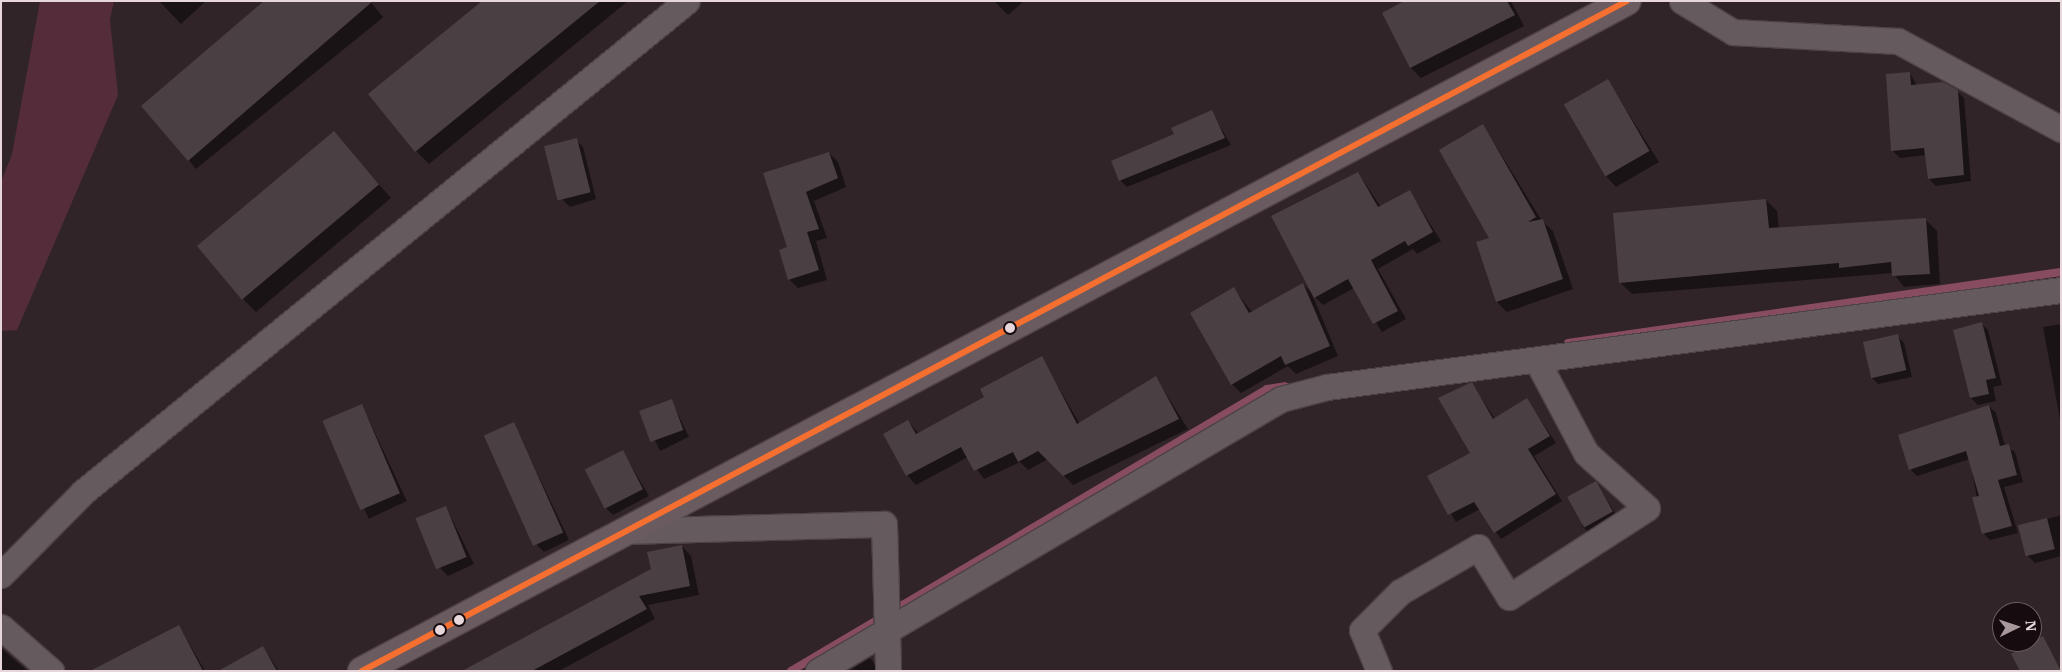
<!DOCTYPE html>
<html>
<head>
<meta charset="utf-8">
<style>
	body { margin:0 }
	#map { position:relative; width:2062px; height:672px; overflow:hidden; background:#312428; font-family:"IBM Plex Serif",serif }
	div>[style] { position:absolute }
	.green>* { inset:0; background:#542c3a }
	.shadow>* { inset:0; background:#0007; transform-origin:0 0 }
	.stream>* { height:8px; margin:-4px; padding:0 4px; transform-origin:4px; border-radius:4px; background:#884c61 }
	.building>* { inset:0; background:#4a3f43; transform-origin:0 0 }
	.roads { filter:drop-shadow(1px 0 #4d4245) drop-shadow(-1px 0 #4d4245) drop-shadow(0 1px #4d4245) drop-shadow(0 -1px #4d4245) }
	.minor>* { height:25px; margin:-12.5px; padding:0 12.5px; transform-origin:12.5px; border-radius:12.5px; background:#655a5e }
	.major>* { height:28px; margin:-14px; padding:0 14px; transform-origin:14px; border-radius:14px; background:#6a5b60 }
	.bus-1>* { height:6px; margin:-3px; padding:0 3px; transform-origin:3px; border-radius:3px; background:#f46f30 }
	.dots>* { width:14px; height:14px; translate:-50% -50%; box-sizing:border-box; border:2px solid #160c10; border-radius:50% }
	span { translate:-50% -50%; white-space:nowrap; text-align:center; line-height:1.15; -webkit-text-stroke:5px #160c10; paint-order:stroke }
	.frame { position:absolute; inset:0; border:2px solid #e7d7db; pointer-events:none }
	.north { position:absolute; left:1992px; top:602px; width:50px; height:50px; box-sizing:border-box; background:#160c10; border:1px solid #6a5d61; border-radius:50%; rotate:86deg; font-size:14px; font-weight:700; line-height:20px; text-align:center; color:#e7d7db }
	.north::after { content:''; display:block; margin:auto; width:18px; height:22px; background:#a7989c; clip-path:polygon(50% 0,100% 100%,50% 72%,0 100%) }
</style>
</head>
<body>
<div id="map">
	<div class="green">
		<div style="clip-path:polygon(40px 1px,114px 1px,110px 20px,118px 95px,17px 330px,1px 331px,1px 182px,12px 154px)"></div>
	</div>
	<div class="shadow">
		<div style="clip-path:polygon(159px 1px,206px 1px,181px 24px)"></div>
		<div style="left:370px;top:1px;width:21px;height:241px;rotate:51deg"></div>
		<div style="clip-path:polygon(484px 1px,628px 1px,429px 164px,416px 151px)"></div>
		<div style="clip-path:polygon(994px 1px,1024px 1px,1008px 15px)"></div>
		<div style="clip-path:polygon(1407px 1px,1511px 1px,1524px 26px,1421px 78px,1411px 68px)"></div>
		<div style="clip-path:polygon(1910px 73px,1917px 86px,1957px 91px,1964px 98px,1971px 181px,1936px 186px,1929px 179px,1926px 155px,1900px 158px,1893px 151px)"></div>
		<div style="clip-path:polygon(1608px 81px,1659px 162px,1616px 187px,1606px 176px)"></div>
		<div style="clip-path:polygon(1211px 111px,1231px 145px,1127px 187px,1120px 180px)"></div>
		<div style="clip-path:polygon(1483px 125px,1542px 221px,1553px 231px,1573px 289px,1507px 312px,1497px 302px)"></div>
		<div style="clip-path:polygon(334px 133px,391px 198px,256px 312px,243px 299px)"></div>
		<div style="clip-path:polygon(576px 140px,583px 147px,596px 199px,570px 207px,563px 200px)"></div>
		<div style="clip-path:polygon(829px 153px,838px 162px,846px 187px,814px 201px,827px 238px,816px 241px,827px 280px,798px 288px,789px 279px,789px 248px,764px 174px)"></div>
		<div style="clip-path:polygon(1358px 173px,1381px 207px,1410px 192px,1441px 241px,1417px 254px,1413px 249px,1378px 269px,1406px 319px,1382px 332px,1354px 288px,1323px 305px,1312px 294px,1338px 356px,1296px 374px,1288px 366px,1241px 393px,1232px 384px,1234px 289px,1252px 312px,1303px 284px,1313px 294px)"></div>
		<div style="clip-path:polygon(1766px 200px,1777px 211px,1779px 228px,1926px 220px,1937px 231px,1940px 284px,1904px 287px,1893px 273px,1632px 294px,1621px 283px)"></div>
		<div style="clip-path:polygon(1981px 323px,1988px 330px,2002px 385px,1993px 387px,1996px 401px,1978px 405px,1971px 398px)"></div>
		<div style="clip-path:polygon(2061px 324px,2061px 425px,2043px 327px)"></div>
		<div style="clip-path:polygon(1897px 336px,1904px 343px,1912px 377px,1878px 384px,1871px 377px)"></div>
		<div style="clip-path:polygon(1041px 358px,1080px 424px,1156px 378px,1188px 429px,1073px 485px,1048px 459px,1028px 470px,1020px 462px,984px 479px,968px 457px,916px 485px,907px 475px,908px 421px,919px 434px,985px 397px)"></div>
		<div style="clip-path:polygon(1472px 384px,1495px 419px,1527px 400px,1556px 443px,1534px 456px,1562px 501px,1501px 539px,1480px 509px,1456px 522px,1429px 477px,1472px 454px)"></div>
		<div style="left:671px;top:400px;width:41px;height:32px;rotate:64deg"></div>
		<div style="left:362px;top:405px;width:106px;height:42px;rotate:65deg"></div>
		<div style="clip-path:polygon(1989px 406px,1996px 413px,2005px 446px,2015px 452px,2023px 482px,2004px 487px,2018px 533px,1990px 540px,1983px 533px,1970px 459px,1917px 476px,1910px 469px)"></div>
		<div style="clip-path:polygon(514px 424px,569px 540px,544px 552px,537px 545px)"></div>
		<div style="clip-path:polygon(623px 452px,649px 496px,613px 515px,606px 508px)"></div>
		<div style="clip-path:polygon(1596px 483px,1619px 519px,1589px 533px,1582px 526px)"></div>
		<div style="clip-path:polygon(446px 507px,474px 564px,448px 576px,441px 569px)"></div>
		<div style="clip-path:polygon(2061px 515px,2061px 556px,2035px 563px,2028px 556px,2019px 527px)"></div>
		<div style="clip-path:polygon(682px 546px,691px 556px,699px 595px,648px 605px,655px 619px,559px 671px,489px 671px,652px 570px)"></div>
		<div style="clip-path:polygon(179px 626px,205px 671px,117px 671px)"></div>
		<div style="clip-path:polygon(2043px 637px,2061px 671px,2019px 671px,2021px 670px)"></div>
		<div style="clip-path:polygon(263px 647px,279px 671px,221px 671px)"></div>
		<div style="clip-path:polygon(1px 648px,25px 669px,27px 671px,1px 671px)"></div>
		<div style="clip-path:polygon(870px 658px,881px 671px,849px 671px)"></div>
	</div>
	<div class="stream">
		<div style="left:1568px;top:343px;width:498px;rotate:-8.2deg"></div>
		<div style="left:791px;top:671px;width:553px;rotate:-30.64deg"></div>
		<div style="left:1267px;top:389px;width:18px;rotate:-9deg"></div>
	</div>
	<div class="building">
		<div style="clip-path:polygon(264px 1px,373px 1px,188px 161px,141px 106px)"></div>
		<div style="clip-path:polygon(482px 1px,600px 1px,415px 152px,368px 94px)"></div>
		<div style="clip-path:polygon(1404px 1px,1507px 1px,1515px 15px,1410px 68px,1382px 13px)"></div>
		<div style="clip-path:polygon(1910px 72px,1911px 85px,1943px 82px,1958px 90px,1964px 175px,1928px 179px,1924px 148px,1891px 151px,1886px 74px)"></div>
		<div style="left:1608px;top:79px;width:83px;height:51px;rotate:60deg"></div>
		<div style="clip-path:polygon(1212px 110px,1225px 138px,1119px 181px,1111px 161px,1174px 134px,1171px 128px)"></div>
		<div style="clip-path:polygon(1483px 124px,1536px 217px,1528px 222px,1543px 219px,1563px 279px,1496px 302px,1476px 242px,1489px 238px,1439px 150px)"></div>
		<div style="left:334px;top:131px;width:70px;height:179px;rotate:50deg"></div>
		<div style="left:577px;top:138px;width:56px;height:34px;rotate:76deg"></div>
		<div style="clip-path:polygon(829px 152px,838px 178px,806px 192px,819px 229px,807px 232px,819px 270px,788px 280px,779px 250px,787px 247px,763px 173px)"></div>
		<div style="clip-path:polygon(1358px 172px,1378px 207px,1410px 190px,1433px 232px,1408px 246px,1405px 241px,1371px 260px,1398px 311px,1373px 324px,1348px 279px,1314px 298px,1271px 216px)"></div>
		<div style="clip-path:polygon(1766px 199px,1769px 228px,1926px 218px,1930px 274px,1892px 276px,1891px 262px,1839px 268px,1839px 263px,1619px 283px,1613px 213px)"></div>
		<div style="clip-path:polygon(1303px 283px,1330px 346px,1285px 365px,1281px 356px,1231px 385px,1190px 313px,1234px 287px,1249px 313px)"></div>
		<div style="clip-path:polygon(1982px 322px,1996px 378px,1986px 380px,1989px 394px,1970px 398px,1953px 330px)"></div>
		<div style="left:1898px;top:334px;width:37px;height:36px;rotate:77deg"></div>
		<div style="clip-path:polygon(1042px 356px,1077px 424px,1156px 376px,1179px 419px,1063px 476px,1038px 451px,1018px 462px,1013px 452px,974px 471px,961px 447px,906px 476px,883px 434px,908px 420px,916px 434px,984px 397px,980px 389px)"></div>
		<div style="clip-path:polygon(1472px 382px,1493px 419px,1527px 398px,1550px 436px,1528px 449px,1556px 494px,1494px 533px,1474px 502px,1448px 515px,1427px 476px,1470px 453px,1438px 398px)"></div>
		<div style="left:672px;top:399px;width:33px;height:35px;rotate:70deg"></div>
		<div style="left:362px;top:404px;width:97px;height:43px;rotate:67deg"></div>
		<div style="clip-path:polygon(1989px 405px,2000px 446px,2009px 444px,2017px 475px,1998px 480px,2012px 526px,1982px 534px,1972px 497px,1979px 496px,1966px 451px,1909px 470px,1898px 435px)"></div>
		<div style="left:514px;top:422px;width:121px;height:33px;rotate:66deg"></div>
		<div style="left:623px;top:450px;width:44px;height:43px;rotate:63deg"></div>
		<div style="left:1596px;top:481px;width:35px;height:33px;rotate:61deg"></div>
		<div style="left:446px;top:506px;width:55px;height:33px;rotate:68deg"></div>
		<div style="left:2047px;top:518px;width:32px;height:30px;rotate:76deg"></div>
		<div style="clip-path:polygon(682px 545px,690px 586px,639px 596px,647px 609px,532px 671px,462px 671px,651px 569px,647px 552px)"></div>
		<div style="clip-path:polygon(179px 625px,203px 671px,90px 671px)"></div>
		<div style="clip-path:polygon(2043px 636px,2061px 671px,2020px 671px,2011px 654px)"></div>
		<div style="clip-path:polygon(263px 646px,277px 671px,218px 671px)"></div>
	</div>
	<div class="roads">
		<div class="minor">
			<div style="left:1682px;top:1px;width:60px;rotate:31.3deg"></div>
			<div style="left:1733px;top:32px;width:165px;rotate:3.1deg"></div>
			<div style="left:1898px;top:41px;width:185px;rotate:28.4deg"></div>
			<div style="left:627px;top:531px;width:257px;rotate:-1.6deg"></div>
			<div style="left:884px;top:524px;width:147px;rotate:88.4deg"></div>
			<div style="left:1px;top:575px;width:117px;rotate:-45.3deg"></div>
			<div style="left:83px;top:492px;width:778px;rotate:-39.11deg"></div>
			<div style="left:1px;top:627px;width:67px;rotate:41.3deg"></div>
			<div style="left:818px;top:671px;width:537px;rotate:-30.43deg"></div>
			<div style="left:1281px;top:399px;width:48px;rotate:-14.6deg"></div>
			<div style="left:1327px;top:387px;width:740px;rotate:-7.53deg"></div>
			<div style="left:1379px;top:671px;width:44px;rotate:-112.5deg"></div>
			<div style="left:1362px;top:630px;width:54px;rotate:-45deg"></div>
			<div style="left:1400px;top:592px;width:90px;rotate:-30deg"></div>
			<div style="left:1478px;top:547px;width:59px;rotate:58.2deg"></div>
			<div style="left:1509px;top:597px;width:164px;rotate:-32.8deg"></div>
			<div style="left:1647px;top:508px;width:82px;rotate:-138deg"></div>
			<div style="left:1586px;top:453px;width:104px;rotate:-118deg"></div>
		</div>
		<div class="major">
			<div style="left:362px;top:671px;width:1431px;rotate:-27.91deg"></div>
		</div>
	</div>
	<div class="bus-1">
		<div style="left:362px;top:671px;width:1431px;rotate:-27.91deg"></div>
	</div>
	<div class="dots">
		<div style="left:1010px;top:328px;background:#e7d7db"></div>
		<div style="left:459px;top:620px;background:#e7d7db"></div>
		<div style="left:440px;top:630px;background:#e7d7db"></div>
	</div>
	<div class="frame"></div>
	<div class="north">N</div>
</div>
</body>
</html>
